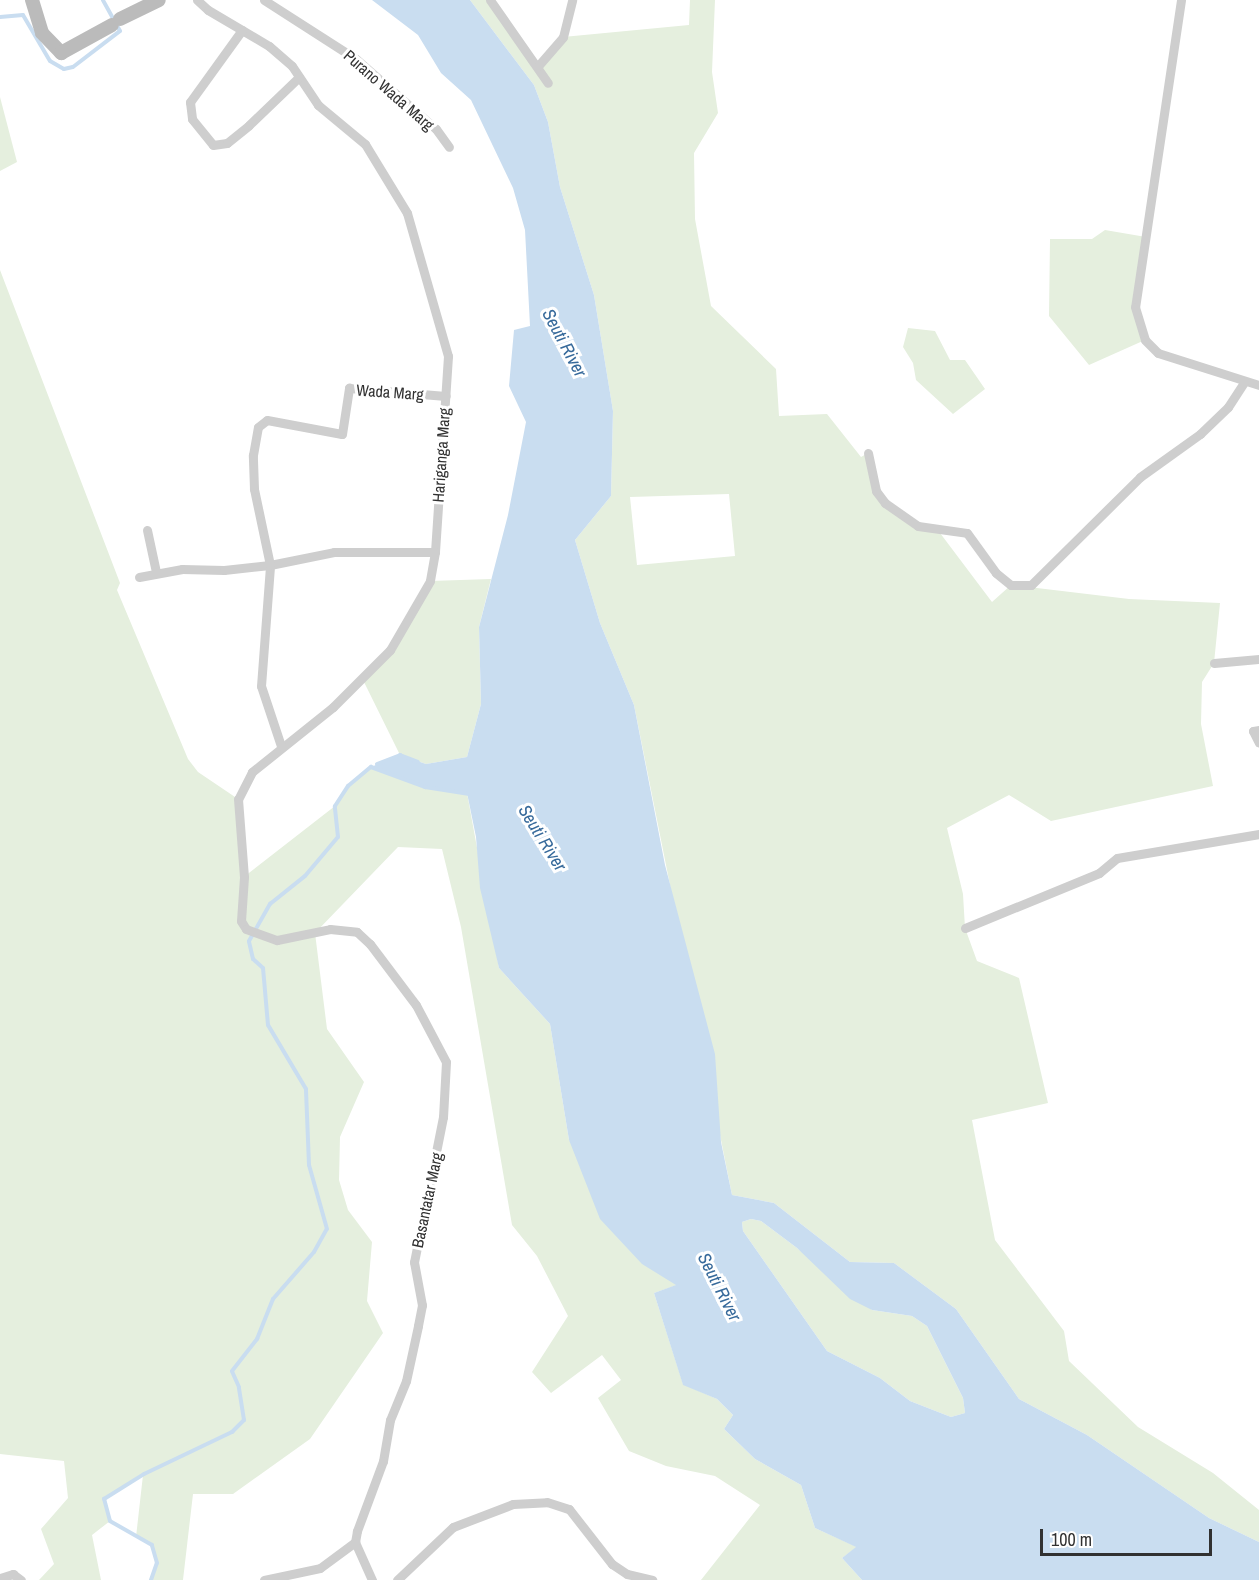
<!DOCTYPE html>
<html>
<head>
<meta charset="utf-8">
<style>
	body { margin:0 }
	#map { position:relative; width:1259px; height:1580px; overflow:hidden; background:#fff; font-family:"Archivo Narrow",sans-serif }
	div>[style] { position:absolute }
	.green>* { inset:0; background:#e5efde }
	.water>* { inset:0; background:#c9ddf0 }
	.stream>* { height:4px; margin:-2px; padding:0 2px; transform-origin:2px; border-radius:2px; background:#c9ddf0 }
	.street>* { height:9px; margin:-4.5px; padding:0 4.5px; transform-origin:4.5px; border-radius:4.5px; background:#cecece }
	.secondary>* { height:14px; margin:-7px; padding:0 7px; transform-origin:7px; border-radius:7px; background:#bbb }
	span { translate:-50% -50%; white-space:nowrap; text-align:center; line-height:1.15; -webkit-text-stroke:6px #fff; paint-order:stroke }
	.street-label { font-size:16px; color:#313131 }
	.water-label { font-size:18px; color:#376a9b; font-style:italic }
	.scale { position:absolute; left:1040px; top:1529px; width:172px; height:27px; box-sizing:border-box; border:3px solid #313131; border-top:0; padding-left:8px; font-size:18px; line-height:21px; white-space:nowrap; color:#313131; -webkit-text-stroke:4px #fff; paint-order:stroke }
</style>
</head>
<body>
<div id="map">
	<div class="green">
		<div style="clip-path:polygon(evenodd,470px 0,490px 0,538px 66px,563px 37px,689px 25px,690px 0,715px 0,712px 72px,718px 113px,694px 153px,695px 219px,711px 306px,776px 369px,779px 416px,827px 414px,861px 457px,868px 453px,876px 491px,902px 517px,937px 529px,992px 602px,1011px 585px,1129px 599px,1220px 603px,1214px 663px,1202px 682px,1201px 724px,1213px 786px,1051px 821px,1009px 795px,947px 828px,963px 894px,965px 928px,977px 961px,1019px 978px,1048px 1103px,972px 1120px,995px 1240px,1064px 1331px,1069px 1361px,1138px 1427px,1213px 1473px,1259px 1510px,1259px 1542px,1209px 1518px,1087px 1435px,1019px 1399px,956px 1309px,894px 1263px,850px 1262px,774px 1203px,732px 1195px,634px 705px,600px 623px,575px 540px,611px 496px,613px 411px,594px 295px,560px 187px,548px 122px,534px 85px,470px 0,729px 494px,735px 556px,637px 565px,630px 497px,729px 494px)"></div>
		<div style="clip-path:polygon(0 97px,17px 162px,0 171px)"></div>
		<div style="clip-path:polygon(1105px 230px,1146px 237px,1135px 307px,1145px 340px,1089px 365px,1049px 316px,1050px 239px,1092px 239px)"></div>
		<div style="clip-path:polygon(0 270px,120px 583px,117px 590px,188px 759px,198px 772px,238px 799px,245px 876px,335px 806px,348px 786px,371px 767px,425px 787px,467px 793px,499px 968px,550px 1024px,569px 1140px,677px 1285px,654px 1293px,683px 1384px,717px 1399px,733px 1415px,724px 1429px,755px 1459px,801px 1485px,815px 1528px,857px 1547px,842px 1558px,862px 1580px,701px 1580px,760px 1505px,715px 1476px,666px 1466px,629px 1451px,598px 1398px,621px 1380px,602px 1355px,551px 1393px,532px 1372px,568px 1316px,537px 1256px,512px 1225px,461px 927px,442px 849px,398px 847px,315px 933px,327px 1029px,364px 1082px,340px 1137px,339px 1180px,348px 1210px,372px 1242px,367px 1301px,383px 1333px,310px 1439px,233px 1494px,193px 1494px,183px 1580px,151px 1580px,157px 1563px,152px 1545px,136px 1537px,143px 1475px,104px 1499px,110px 1521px,92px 1535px,101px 1580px,39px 1580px,54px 1564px,41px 1529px,68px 1498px,64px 1461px,0 1454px)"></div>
		<div style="clip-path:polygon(908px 328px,935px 331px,950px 360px,965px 360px,985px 389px,953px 414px,916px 380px,913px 363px,903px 347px)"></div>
		<div style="clip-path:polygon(491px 579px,479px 627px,481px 704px,467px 757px,426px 764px,400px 755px,363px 680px,390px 650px,430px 581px)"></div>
		<div style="clip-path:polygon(751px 1219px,761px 1221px,797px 1248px,872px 1310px,912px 1316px,927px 1326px,963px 1398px,965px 1413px,951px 1417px,910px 1401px,880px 1378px,827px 1351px,743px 1231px,742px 1222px)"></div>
	</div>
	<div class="water">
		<div style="clip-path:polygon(evenodd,372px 0,470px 0,534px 85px,548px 122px,560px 187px,594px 295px,613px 411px,611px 496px,575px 540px,600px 623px,634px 705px,665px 865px,715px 1054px,721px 1142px,732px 1195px,774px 1203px,850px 1262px,894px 1263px,956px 1309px,1019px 1399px,1087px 1435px,1209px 1518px,1259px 1542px,1259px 1580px,862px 1580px,842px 1558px,856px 1547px,815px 1528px,801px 1485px,755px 1459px,724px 1429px,733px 1415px,717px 1399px,683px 1385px,654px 1293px,676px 1285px,642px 1264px,600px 1219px,569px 1140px,550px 1024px,499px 968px,480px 888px,476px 837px,467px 793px,425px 787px,371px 767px,400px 755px,426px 764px,467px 757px,481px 704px,479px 627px,508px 515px,526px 422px,509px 386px,514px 330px,530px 326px,525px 230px,513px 188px,471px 100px,441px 73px,418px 35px,372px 0,751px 1219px,761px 1221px,797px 1248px,850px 1299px,872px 1310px,912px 1316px,927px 1326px,963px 1398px,965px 1413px,951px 1417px,910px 1401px,880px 1378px,827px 1351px,743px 1231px,742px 1222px,751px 1219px)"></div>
	</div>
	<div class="stream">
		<div style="left:0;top:17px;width:23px;rotate:-5deg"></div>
		<div style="left:23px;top:15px;width:53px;rotate:59.6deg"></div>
		<div style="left:50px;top:61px;width:16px;rotate:30deg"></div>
		<div style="left:64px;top:69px;width:9px;rotate:-13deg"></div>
		<div style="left:73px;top:67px;width:59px;rotate:-37.5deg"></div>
		<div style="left:120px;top:31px;width:35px;rotate:-119deg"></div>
		<div style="left:377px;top:764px;width:25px;rotate:-21deg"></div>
		<div style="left:400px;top:755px;width:19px;rotate:21deg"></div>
		<div style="left:151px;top:1580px;width:18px;rotate:-71deg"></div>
		<div style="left:157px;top:1563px;width:19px;rotate:-106deg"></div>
		<div style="left:152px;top:1545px;width:48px;rotate:-150.3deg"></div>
		<div style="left:110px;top:1521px;width:23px;rotate:-105deg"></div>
		<div style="left:104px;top:1499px;width:47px;rotate:-32deg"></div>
		<div style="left:144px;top:1474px;width:98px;rotate:-25.5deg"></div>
		<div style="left:232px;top:1432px;width:17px;rotate:-45deg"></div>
		<div style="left:244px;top:1420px;width:33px;rotate:-99deg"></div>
		<div style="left:239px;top:1387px;width:17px;rotate:-114deg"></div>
		<div style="left:232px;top:1371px;width:41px;rotate:-52deg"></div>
		<div style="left:257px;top:1339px;width:43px;rotate:-68.2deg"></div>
		<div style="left:273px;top:1299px;width:62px;rotate:-48.9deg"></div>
		<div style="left:314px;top:1252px;width:26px;rotate:-61deg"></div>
		<div style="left:327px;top:1229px;width:66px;rotate:-105.7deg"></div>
		<div style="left:309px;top:1165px;width:76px;rotate:-92.3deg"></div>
		<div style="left:306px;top:1089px;width:74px;rotate:-120.7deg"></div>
		<div style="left:268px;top:1025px;width:57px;rotate:-95deg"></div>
		<div style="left:263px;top:968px;width:13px;rotate:-138deg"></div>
		<div style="left:253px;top:959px;width:18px;rotate:-103deg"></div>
		<div style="left:249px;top:941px;width:43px;rotate:-60.4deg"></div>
		<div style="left:270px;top:904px;width:45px;rotate:-38.7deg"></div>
		<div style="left:305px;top:876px;width:51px;rotate:-49.8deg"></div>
		<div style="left:338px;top:837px;width:31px;rotate:-96deg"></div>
		<div style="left:335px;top:806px;width:24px;rotate:-57deg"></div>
		<div style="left:348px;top:786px;width:30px;rotate:-40deg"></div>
		<div style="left:371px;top:767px;width:58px;rotate:20.3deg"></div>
		<div style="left:425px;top:787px;width:45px;rotate:9deg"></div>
	</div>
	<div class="street">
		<div style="left:197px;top:0;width:15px;rotate:42deg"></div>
		<div style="left:208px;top:10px;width:71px;rotate:30.5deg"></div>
		<div style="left:269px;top:46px;width:30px;rotate:41deg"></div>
		<div style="left:292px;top:66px;width:47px;rotate:56.3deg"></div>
		<div style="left:318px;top:105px;width:61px;rotate:39.7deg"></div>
		<div style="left:365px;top:144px;width:81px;rotate:58.7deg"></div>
		<div style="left:407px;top:213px;width:149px;rotate:74deg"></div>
		<div style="left:448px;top:356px;width:196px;rotate:93.8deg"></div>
		<div style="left:435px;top:552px;width:29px;rotate:100deg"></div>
		<div style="left:430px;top:581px;width:80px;rotate:120.1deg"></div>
		<div style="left:390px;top:650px;width:81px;rotate:135deg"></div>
		<div style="left:333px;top:707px;width:104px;rotate:141.3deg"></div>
		<div style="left:252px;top:772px;width:30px;rotate:117deg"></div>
		<div style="left:238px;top:799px;width:78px;rotate:85.6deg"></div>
		<div style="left:244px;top:877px;width:44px;rotate:93.9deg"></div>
		<div style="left:241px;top:921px;width:9px;rotate:58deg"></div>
		<div style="left:246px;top:929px;width:33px;rotate:20deg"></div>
		<div style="left:277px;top:940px;width:54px;rotate:-11.7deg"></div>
		<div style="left:330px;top:929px;width:27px;rotate:6deg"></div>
		<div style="left:357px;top:932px;width:18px;rotate:43deg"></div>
		<div style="left:370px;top:944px;width:76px;rotate:53deg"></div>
		<div style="left:416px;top:1005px;width:64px;rotate:62.2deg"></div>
		<div style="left:446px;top:1062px;width:55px;rotate:93.1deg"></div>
		<div style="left:443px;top:1117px;width:148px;rotate:101.3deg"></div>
		<div style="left:414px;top:1262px;width:44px;rotate:79.5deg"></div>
		<div style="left:422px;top:1305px;width:21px;rotate:101deg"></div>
		<div style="left:418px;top:1326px;width:56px;rotate:102.3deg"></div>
		<div style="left:406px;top:1381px;width:42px;rotate:112.3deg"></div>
		<div style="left:390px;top:1420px;width:42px;rotate:99.7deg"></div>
		<div style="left:383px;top:1461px;width:75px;rotate:110.4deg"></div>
		<div style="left:357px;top:1531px;width:11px;rotate:100deg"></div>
		<div style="left:355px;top:1542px;width:42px;rotate:65.9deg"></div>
		<div style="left:264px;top:0;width:109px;rotate:32.7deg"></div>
		<div style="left:356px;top:59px;width:106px;rotate:41.2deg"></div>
		<div style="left:436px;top:129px;width:22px;rotate:54deg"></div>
		<div style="left:490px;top:0;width:101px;rotate:55.1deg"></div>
		<div style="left:1181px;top:0;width:310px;rotate:98.5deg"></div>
		<div style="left:1135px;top:307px;width:34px;rotate:73deg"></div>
		<div style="left:1145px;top:340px;width:18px;rotate:45deg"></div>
		<div style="left:1158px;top:353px;width:106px;rotate:17.6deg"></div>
		<div style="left:242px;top:30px;width:89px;rotate:125.8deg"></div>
		<div style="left:190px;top:102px;width:17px;rotate:83deg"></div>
		<div style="left:192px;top:119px;width:33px;rotate:51deg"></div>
		<div style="left:213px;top:145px;width:14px;rotate:-8deg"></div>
		<div style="left:227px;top:143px;width:28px;rotate:-39deg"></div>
		<div style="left:249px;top:125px;width:69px;rotate:-43.8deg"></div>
		<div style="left:538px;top:66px;width:38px;rotate:-49deg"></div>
		<div style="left:563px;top:37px;width:38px;rotate:-76deg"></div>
		<div style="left:868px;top:453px;width:39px;rotate:78deg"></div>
		<div style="left:876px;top:491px;width:15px;rotate:53deg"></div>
		<div style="left:885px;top:503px;width:40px;rotate:34.9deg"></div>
		<div style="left:918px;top:526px;width:49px;rotate:8.1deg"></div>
		<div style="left:967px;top:533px;width:49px;rotate:54.1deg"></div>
		<div style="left:996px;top:573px;width:19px;rotate:39deg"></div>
		<div style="left:1011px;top:585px;width:20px"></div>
		<div style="left:1031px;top:585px;width:153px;rotate:-44.7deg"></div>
		<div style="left:1140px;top:477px;width:74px;rotate:-35.6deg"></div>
		<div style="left:1200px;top:434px;width:39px;rotate:-44deg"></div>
		<div style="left:1228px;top:407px;width:30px;rotate:-57deg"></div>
		<div style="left:147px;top:530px;width:43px;rotate:77.9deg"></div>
		<div style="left:139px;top:577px;width:44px;rotate:-10.5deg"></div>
		<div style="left:182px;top:569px;width:42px;rotate:1.4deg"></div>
		<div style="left:224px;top:570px;width:46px;rotate:-6.2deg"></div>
		<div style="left:270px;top:565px;width:65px;rotate:-11.5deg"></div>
		<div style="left:334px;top:552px;width:101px"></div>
		<div style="left:1214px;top:663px;width:45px;rotate:-5.1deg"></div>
		<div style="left:1259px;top:730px;width:6px;rotate:171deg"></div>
		<div style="left:1253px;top:731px;width:13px;rotate:63deg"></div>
		<div style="left:281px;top:746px;width:63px;rotate:-108.4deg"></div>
		<div style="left:261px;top:686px;width:121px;rotate:-85.7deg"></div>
		<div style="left:270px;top:565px;width:78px;rotate:-101.9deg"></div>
		<div style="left:254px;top:489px;width:34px;rotate:-92deg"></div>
		<div style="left:253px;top:455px;width:28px;rotate:-80deg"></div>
		<div style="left:258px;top:427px;width:11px;rotate:-38deg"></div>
		<div style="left:267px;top:420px;width:76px;rotate:10.6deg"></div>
		<div style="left:342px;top:434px;width:47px;rotate:-81.3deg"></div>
		<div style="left:349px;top:388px;width:97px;rotate:4.7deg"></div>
		<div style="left:965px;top:928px;width:145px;rotate:-22.3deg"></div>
		<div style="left:1099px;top:873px;width:23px;rotate:-40deg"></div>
		<div style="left:1117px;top:858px;width:144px;rotate:-9.6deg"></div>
		<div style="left:0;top:1578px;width:14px;rotate:-17deg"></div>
		<div style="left:13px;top:1574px;width:10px;rotate:37deg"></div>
		<div style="left:264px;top:1580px;width:57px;rotate:-12.1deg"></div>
		<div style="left:320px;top:1568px;width:44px;rotate:-36.6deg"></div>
		<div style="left:397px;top:1580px;width:77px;rotate:-43.4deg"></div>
		<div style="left:453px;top:1527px;width:64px;rotate:-21deg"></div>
		<div style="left:513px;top:1504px;width:34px;rotate:-3deg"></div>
		<div style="left:547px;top:1502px;width:23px;rotate:18deg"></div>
		<div style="left:569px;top:1509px;width:70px;rotate:52deg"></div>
		<div style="left:612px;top:1564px;width:18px;rotate:34deg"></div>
		<div style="left:627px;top:1574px;width:26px;rotate:13deg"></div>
	</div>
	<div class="secondary">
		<div style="left:32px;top:0;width:34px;rotate:73deg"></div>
		<div style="left:42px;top:33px;width:28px;rotate:46deg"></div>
		<div style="left:61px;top:53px;width:58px;rotate:-28.8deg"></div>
		<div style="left:120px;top:19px;width:43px;rotate:-26deg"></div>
	</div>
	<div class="street-label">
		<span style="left:389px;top:90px;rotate:41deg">Purano Wada Marg</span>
		<span style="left:390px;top:392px;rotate:4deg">Wada Marg</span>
		<span style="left:441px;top:455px;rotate:-86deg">Hariganga Marg</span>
		<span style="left:427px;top:1200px;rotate:-78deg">Basantatar Marg</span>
	</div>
	<div class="water-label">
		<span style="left:564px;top:343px;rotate:62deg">Seuti River</span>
		<span style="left:542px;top:838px;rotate:58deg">Seuti River</span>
		<span style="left:719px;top:1287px;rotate:63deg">Seuti River</span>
	</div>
	<div class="scale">100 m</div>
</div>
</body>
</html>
